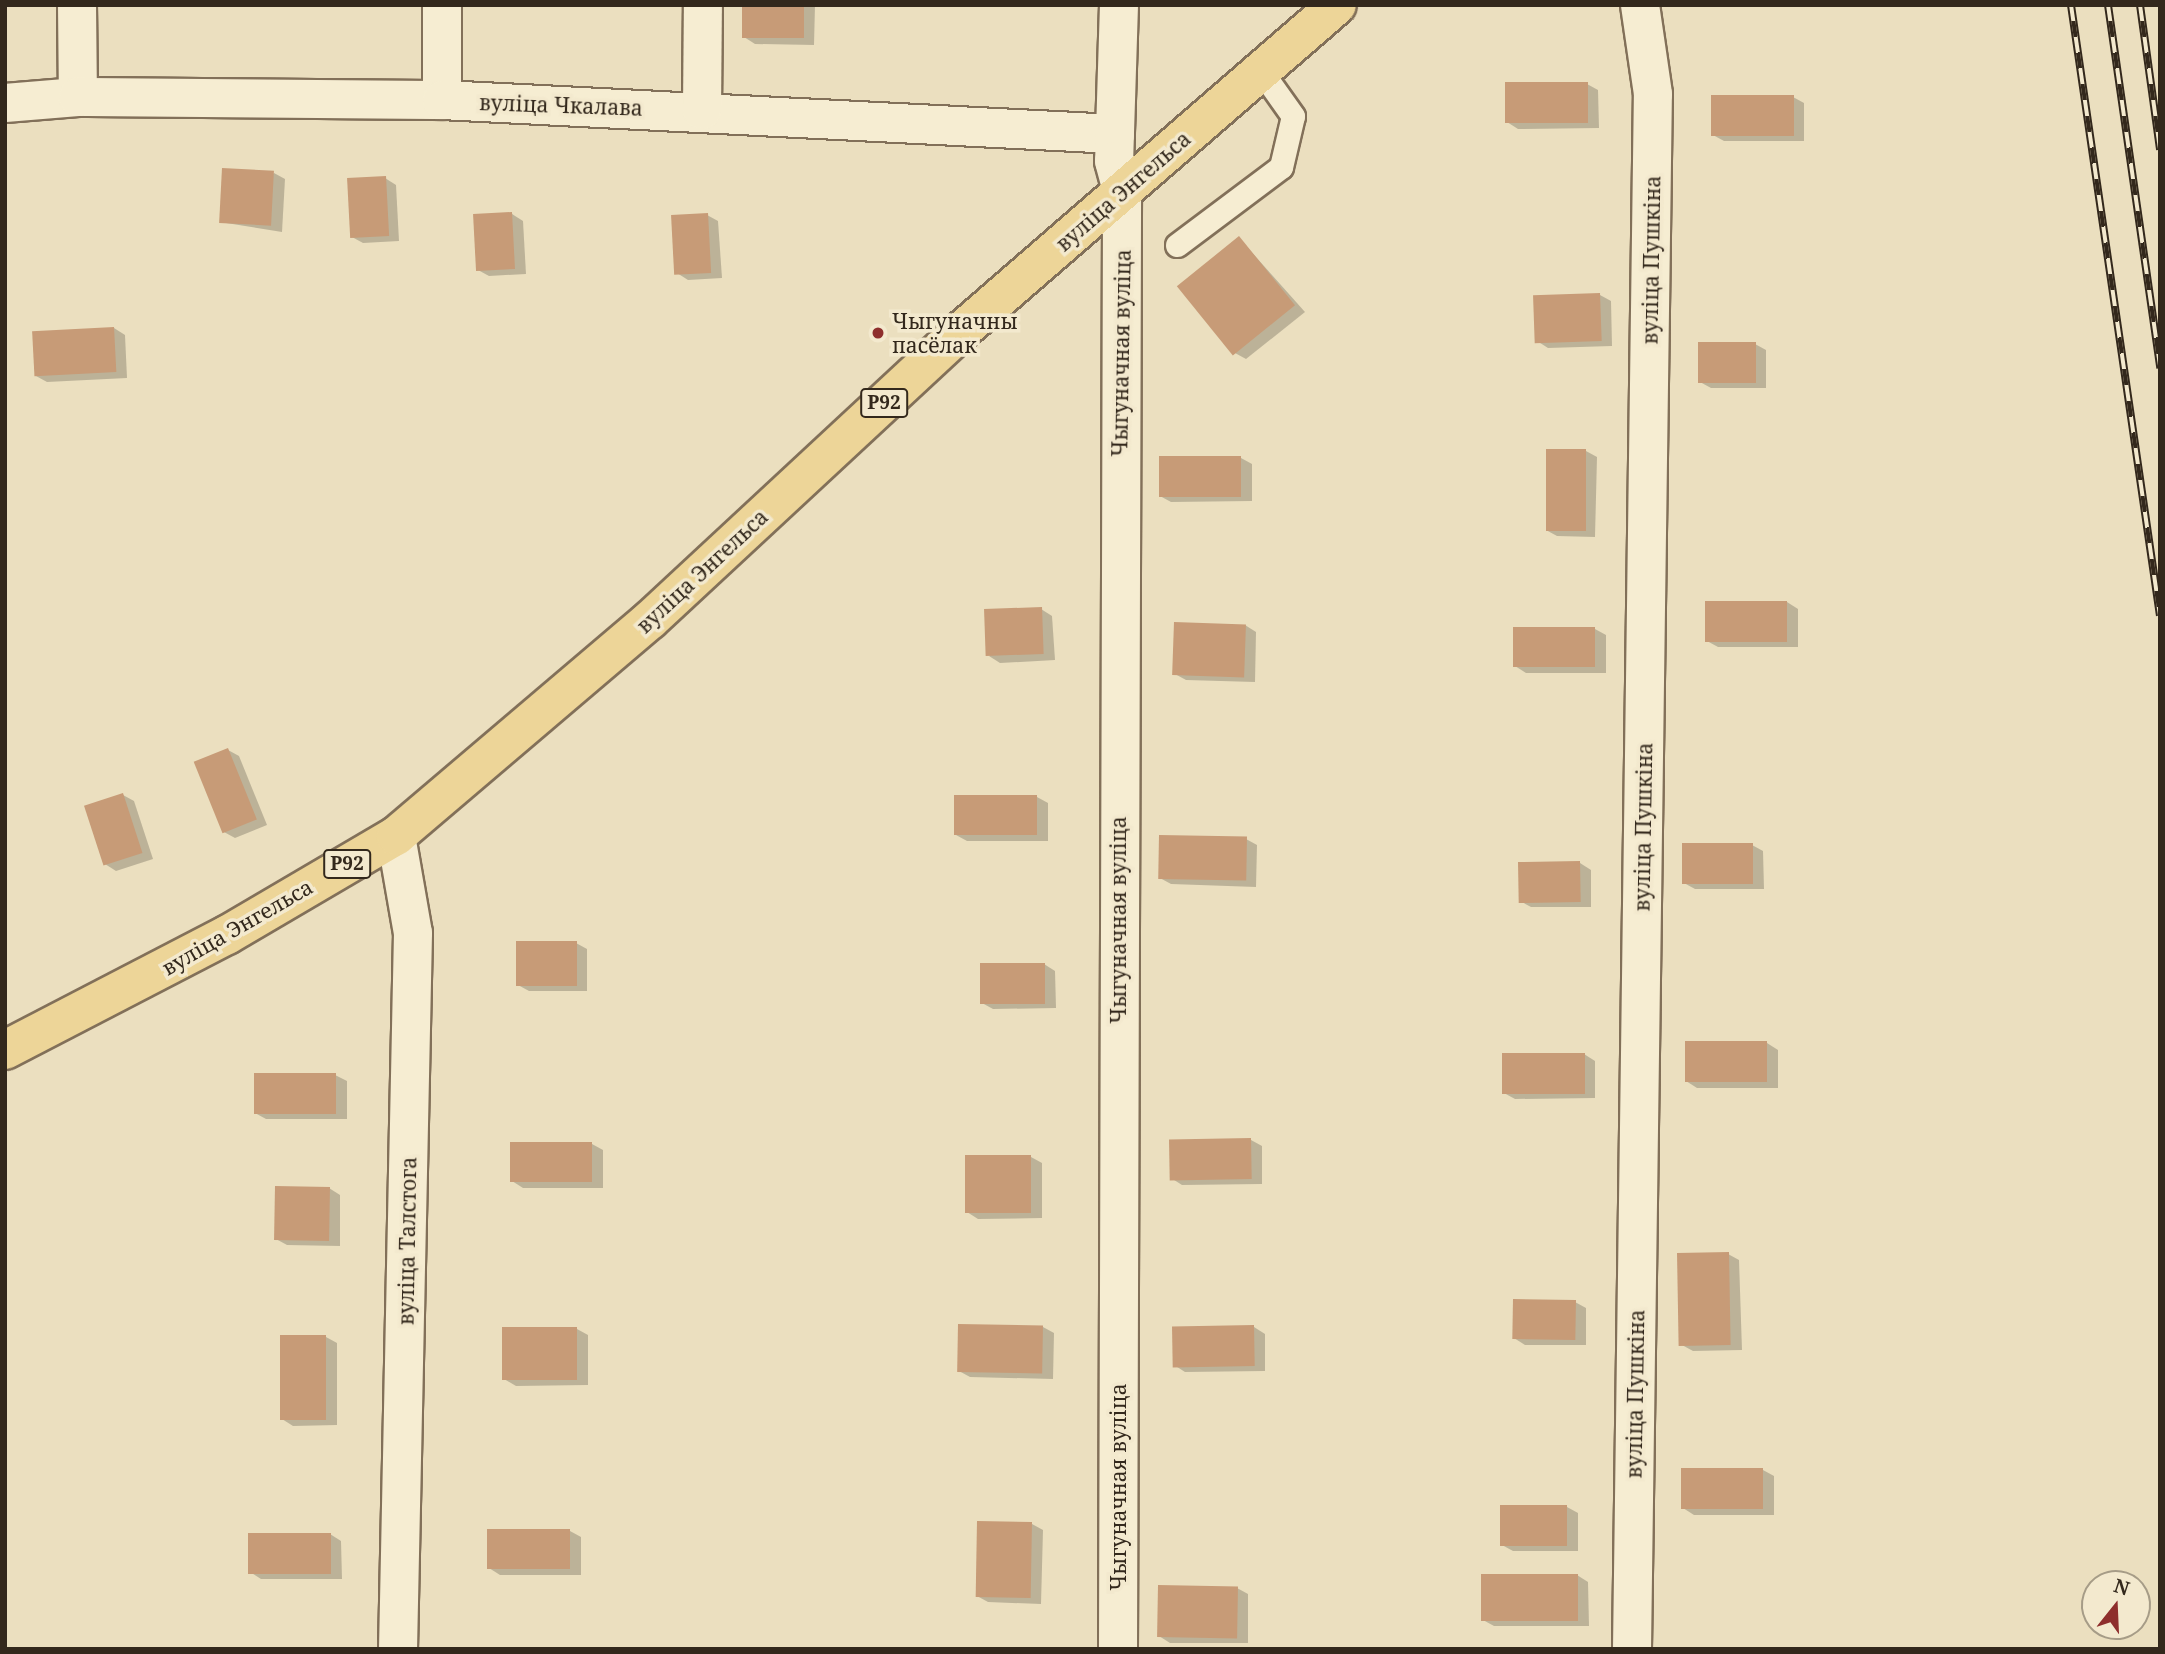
<!DOCTYPE html>
<html>
<head>
<meta charset="utf-8">
<style>
	body { margin:0 }
	#map { position:relative; width:2165px; height:1654px; overflow:hidden; background:#ebdfbf; font-family:"Noto Serif",serif }
	div>[style] { position:absolute }
	.shadow>* { inset:0; background:#0003 }
	.building>* { inset:0; background:#c79b77; transform-origin:0 0 }
	.roads { filter:drop-shadow(2px 0 #827059) drop-shadow(-2px 0 #827059) drop-shadow(0 2px #827059) drop-shadow(0 -2px #827059) }
	.service>* { height:23px; margin:-11.5px; padding:0 11.5px; transform-origin:11.5px; border-radius:11.5px; background:#f6edd2 }
	.minor>* { height:38px; margin:-19px; padding:0 19px; transform-origin:19px; border-radius:19px; background:#f6edd2 }
	.secondary>* { height:38px; margin:-19px; padding:0 19px; transform-origin:19px; border-radius:19px; background:#f6edd2 }
	.primary>* { height:38px; margin:-19px; padding:0 19px; transform-origin:19px; border-radius:19px; background:#edd598 }
	.rail>* { height:8px; margin-top:-4px; transform-origin:0; background:repeating-linear-gradient(90deg,#f3e9ce 0 16px,#33281c 0 32px); box-sizing:border-box; border-block:2px solid #33281c }
	.dots>* { width:19px; height:19px; translate:-50% -50%; box-sizing:border-box; border:4px solid #f3e9ce; border-radius:50% }
	span { translate:-50% -50%; white-space:nowrap; text-align:center; line-height:1.15; -webkit-text-stroke:7px #f3e9ce; paint-order:stroke }
	.shield-label span { padding:2px 5px; background:#f3e9ce; border:2px solid; border-radius:5px; -webkit-text-stroke-width:0 }
	.shield-label { font-size:19px; color:#33281c; font-weight:700 }
	.street-label { font-size:21px; color:#33281c }
	.poi-label { font-size:21px; color:#33281c }
	.left { translate:0 -50%; text-align:left }
	.frame { position:absolute; inset:0; border:7px solid #33281c; pointer-events:none }
	.north { position:absolute; left:2081px; top:1570px; width:70px; height:70px; box-sizing:border-box; background:#f3e9ce; border:2px solid #a69c87; border-radius:50%; rotate:18deg; font-size:19px; font-weight:700; line-height:28px; text-align:center; color:#33281c }
	.north::after { content:''; display:block; margin:auto; width:24px; height:32px; background:#8e2e2c; clip-path:polygon(50% 0,100% 100%,50% 72%,0 100%) }
</style>
</head>
<body>
<div id="map">
	<div class="shadow">
		<div style="clip-path:polygon(744px 5px,815px 5px,814px 45px,755px 44px,744px 37px)"></div>
		<div style="clip-path:polygon(1587px 84px,1598px 90px,1599px 128px,1518px 129px,1507px 122px)"></div>
		<div style="clip-path:polygon(1793px 97px,1804px 103px,1804px 141px,1724px 141px,1713px 135px)"></div>
		<div style="clip-path:polygon(274px 173px,285px 179px,282px 232px,220px 222px)"></div>
		<div style="clip-path:polygon(385px 178px,396px 185px,399px 241px,363px 243px,352px 237px)"></div>
		<div style="clip-path:polygon(512px 214px,523px 221px,526px 274px,489px 276px,478px 270px)"></div>
		<div style="clip-path:polygon(707px 215px,718px 221px,722px 278px,688px 280px,677px 273px)"></div>
		<div style="clip-path:polygon(1239px 238px,1305px 312px,1246px 359px,1235px 353px)"></div>
		<div style="clip-path:polygon(1600px 295px,1611px 301px,1612px 346px,1548px 348px,1537px 341px)"></div>
		<div style="clip-path:polygon(114px 328px,125px 335px,127px 378px,47px 382px,36px 376px)"></div>
		<div style="clip-path:polygon(1755px 344px,1766px 350px,1766px 388px,1711px 388px,1700px 382px)"></div>
		<div style="clip-path:polygon(1586px 451px,1597px 457px,1595px 537px,1557px 536px,1546px 530px)"></div>
		<div style="clip-path:polygon(1241px 458px,1252px 464px,1252px 501px,1171px 502px,1160px 496px)"></div>
		<div style="clip-path:polygon(1787px 602px,1798px 609px,1798px 647px,1718px 647px,1707px 641px)"></div>
		<div style="clip-path:polygon(1041px 609px,1052px 616px,1055px 660px,1000px 663px,989px 656px)"></div>
		<div style="clip-path:polygon(1245px 625px,1256px 632px,1255px 682px,1186px 680px,1175px 674px)"></div>
		<div style="clip-path:polygon(1595px 629px,1606px 635px,1606px 673px,1526px 673px,1515px 666px)"></div>
		<div style="clip-path:polygon(228px 750px,239px 756px,267px 825px,235px 838px,224px 832px)"></div>
		<div style="clip-path:polygon(123px 795px,134px 801px,153px 859px,116px 871px,105px 864px)"></div>
		<div style="clip-path:polygon(1037px 797px,1048px 803px,1048px 841px,967px 841px,956px 835px)"></div>
		<div style="clip-path:polygon(1246px 839px,1257px 845px,1256px 887px,1171px 884px,1160px 878px)"></div>
		<div style="clip-path:polygon(1752px 845px,1763px 851px,1764px 889px,1695px 889px,1684px 883px)"></div>
		<div style="clip-path:polygon(1580px 863px,1591px 870px,1591px 907px,1531px 907px,1520px 901px)"></div>
		<div style="clip-path:polygon(576px 943px,587px 949px,587px 991px,529px 991px,518px 985px)"></div>
		<div style="clip-path:polygon(1044px 964px,1055px 971px,1056px 1008px,993px 1009px,982px 1003px)"></div>
		<div style="clip-path:polygon(1767px 1043px,1778px 1050px,1778px 1088px,1697px 1088px,1686px 1081px)"></div>
		<div style="clip-path:polygon(1584px 1054px,1595px 1061px,1595px 1098px,1515px 1099px,1504px 1093px)"></div>
		<div style="clip-path:polygon(335px 1075px,347px 1081px,347px 1119px,266px 1119px,255px 1113px)"></div>
		<div style="clip-path:polygon(1251px 1140px,1262px 1146px,1262px 1184px,1182px 1185px,1171px 1178px)"></div>
		<div style="clip-path:polygon(592px 1144px,603px 1150px,603px 1188px,523px 1188px,512px 1181px)"></div>
		<div style="clip-path:polygon(1031px 1157px,1042px 1163px,1042px 1218px,978px 1219px,967px 1212px)"></div>
		<div style="clip-path:polygon(329px 1188px,340px 1195px,340px 1246px,287px 1245px,276px 1239px)"></div>
		<div style="clip-path:polygon(1728px 1254px,1739px 1260px,1742px 1350px,1693px 1351px,1682px 1345px)"></div>
		<div style="clip-path:polygon(1575px 1302px,1586px 1308px,1586px 1345px,1525px 1345px,1514px 1338px)"></div>
		<div style="clip-path:polygon(1043px 1327px,1054px 1333px,1053px 1379px,970px 1377px,959px 1371px)"></div>
		<div style="clip-path:polygon(1254px 1327px,1265px 1334px,1265px 1371px,1185px 1372px,1174px 1365px)"></div>
		<div style="clip-path:polygon(577px 1329px,588px 1335px,588px 1385px,516px 1386px,504px 1379px)"></div>
		<div style="clip-path:polygon(326px 1337px,337px 1343px,337px 1425px,293px 1426px,282px 1419px)"></div>
		<div style="clip-path:polygon(1763px 1470px,1774px 1476px,1774px 1515px,1694px 1515px,1683px 1508px)"></div>
		<div style="clip-path:polygon(1567px 1507px,1578px 1513px,1578px 1551px,1513px 1551px,1502px 1545px)"></div>
		<div style="clip-path:polygon(1032px 1524px,1043px 1530px,1041px 1604px,988px 1602px,977px 1596px)"></div>
		<div style="clip-path:polygon(570px 1531px,581px 1537px,581px 1575px,500px 1575px,489px 1568px)"></div>
		<div style="clip-path:polygon(330px 1534px,341px 1541px,342px 1579px,261px 1579px,250px 1572px)"></div>
		<div style="clip-path:polygon(1577px 1575px,1588px 1582px,1589px 1626px,1494px 1626px,1483px 1620px)"></div>
		<div style="clip-path:polygon(1237px 1588px,1248px 1594px,1248px 1643px,1170px 1643px,1159px 1636px)"></div>
	</div>
	<div class="building">
		<div style="left:742px;top:5px;width:62px;height:33px"></div>
		<div style="left:1588px;top:82px;width:41px;height:83px;rotate:90deg"></div>
		<div style="left:1711px;top:95px;width:83px;height:41px"></div>
		<div style="left:222px;top:168px;width:52px;height:55px;rotate:3deg"></div>
		<div style="left:386px;top:176px;width:60px;height:39px;rotate:87deg"></div>
		<div style="left:512px;top:212px;width:57px;height:39px;rotate:87deg"></div>
		<div style="left:708px;top:213px;width:60px;height:37px;rotate:87deg"></div>
		<div style="left:1239px;top:236px;width:89px;height:80px;rotate:51deg"></div>
		<div style="left:1600px;top:293px;width:48px;height:67px;rotate:88deg"></div>
		<div style="left:114px;top:327px;width:45px;height:82px;rotate:87deg"></div>
		<div style="left:1698px;top:342px;width:58px;height:41px"></div>
		<div style="left:1546px;top:449px;width:40px;height:82px"></div>
		<div style="left:1159px;top:456px;width:82px;height:41px"></div>
		<div style="left:1705px;top:601px;width:82px;height:41px"></div>
		<div style="left:1042px;top:607px;width:47px;height:58px;rotate:88deg"></div>
		<div style="left:1174px;top:622px;width:72px;height:53px;rotate:2deg"></div>
		<div style="left:1513px;top:627px;width:82px;height:40px"></div>
		<div style="left:228px;top:748px;width:77px;height:37px;rotate:68deg"></div>
		<div style="left:123px;top:793px;width:63px;height:41px;rotate:72deg"></div>
		<div style="left:1037px;top:795px;width:40px;height:83px;rotate:90deg"></div>
		<div style="left:1159px;top:835px;width:88px;height:44px;rotate:1deg"></div>
		<div style="left:1753px;top:843px;width:41px;height:71px;rotate:90deg"></div>
		<div style="left:1580px;top:861px;width:41px;height:62px;rotate:89deg"></div>
		<div style="left:516px;top:941px;width:61px;height:45px"></div>
		<div style="left:980px;top:963px;width:65px;height:41px"></div>
		<div style="left:1767px;top:1041px;width:41px;height:82px;rotate:90deg"></div>
		<div style="left:1502px;top:1053px;width:83px;height:41px"></div>
		<div style="left:254px;top:1073px;width:82px;height:41px"></div>
		<div style="left:1251px;top:1138px;width:41px;height:82px;rotate:89deg"></div>
		<div style="left:510px;top:1142px;width:82px;height:40px"></div>
		<div style="left:965px;top:1155px;width:66px;height:58px"></div>
		<div style="left:275px;top:1186px;width:55px;height:54px;rotate:1deg"></div>
		<div style="left:1729px;top:1252px;width:93px;height:52px;rotate:89deg"></div>
		<div style="left:1513px;top:1299px;width:63px;height:40px;rotate:1deg"></div>
		<div style="left:958px;top:1324px;width:85px;height:48px;rotate:1deg"></div>
		<div style="left:1254px;top:1325px;width:41px;height:82px;rotate:89deg"></div>
		<div style="left:502px;top:1327px;width:75px;height:53px"></div>
		<div style="left:280px;top:1335px;width:46px;height:85px"></div>
		<div style="left:1763px;top:1468px;width:41px;height:82px;rotate:90deg"></div>
		<div style="left:1500px;top:1505px;width:67px;height:41px"></div>
		<div style="left:977px;top:1521px;width:55px;height:76px;rotate:1deg"></div>
		<div style="left:487px;top:1529px;width:83px;height:40px"></div>
		<div style="left:248px;top:1533px;width:83px;height:41px"></div>
		<div style="left:1481px;top:1574px;width:97px;height:47px"></div>
		<div style="left:1158px;top:1585px;width:80px;height:52px;rotate:1deg"></div>
	</div>
	<div class="roads">
		<div class="service">
			<div style="left:1177px;top:245px;width:130px;rotate:-36.9deg"></div>
			<div style="left:1281px;top:167px;width:52px;rotate:-76.8deg"></div>
			<div style="left:1293px;top:116px;width:55px;rotate:-125.4deg"></div>
		</div>
		<div class="minor">
			<div style="left:77px;top:5px;width:92px;rotate:89.4deg"></div>
			<div style="left:442px;top:5px;width:95px;rotate:90deg"></div>
			<div style="left:5px;top:103px;width:73px;rotate:-4.7deg"></div>
			<div style="left:78px;top:97px;width:364px;rotate:0.5deg"></div>
			<div style="left:442px;top:100px;width:674px;rotate:2.89deg"></div>
			<div style="left:702px;top:110px;width:105px;rotate:-89.5deg"></div>
			<div style="left:396px;top:836px;width:98px;rotate:80.1deg"></div>
			<div style="left:413px;top:933px;width:716px;rotate:91.2deg"></div>
			<div style="left:1118px;top:1649px;width:1458px;rotate:-89.84deg"></div>
			<div style="left:1632px;top:1649px;width:1555px;rotate:-89.23deg"></div>
			<div style="left:1653px;top:94px;width:90px;rotate:-98.3deg"></div>
		</div>
		<div class="secondary">
			<div style="left:1119px;top:5px;width:156px;rotate:91.8deg"></div>
			<div style="left:1114px;top:161px;width:31px;rotate:75deg"></div>
		</div>
		<div class="primary">
			<div style="left:5px;top:1050px;width:250px;rotate:-27.4deg"></div>
			<div style="left:227px;top:935px;width:196px;rotate:-30.4deg"></div>
			<div style="left:396px;top:836px;width:333px;rotate:-40.4deg"></div>
			<div style="left:650px;top:620px;width:422px;rotate:-42.9deg"></div>
			<div style="left:959px;top:333px;width:500px;rotate:-40.95deg"></div>
		</div>
	</div>
	<div class="rail">
		<div style="left:2071px;top:5px;width:617px;rotate:81.71deg"></div>
		<div style="left:2108px;top:5px;width:367px;rotate:81.8deg"></div>
		<div style="left:2140px;top:5px;width:146px;rotate:82.1deg"></div>
	</div>
	<div class="dots">
		<div style="left:878px;top:333px;background:#8e2e2c"></div>
	</div>
	<div class="shield-label">
		<span style="left:884px;top:403px">Р92</span>
		<span style="left:347px;top:864px">Р92</span>
	</div>
	<div class="street-label">
		<span style="left:561px;top:105px;rotate:2deg">вуліца Чкалава</span>
		<span style="left:1123px;top:191px;rotate:-41deg">вуліца Энгельса</span>
		<span style="left:1651px;top:260px;rotate:-89deg">вуліца Пушкіна</span>
		<span style="left:1121px;top:353px;rotate:-89deg">Чыгуначная вуліца</span>
		<span style="left:702px;top:571px;rotate:-43deg">вуліца Энгельса</span>
		<span style="left:1643px;top:827px;rotate:-89deg">вуліца Пушкіна</span>
		<span style="left:1118px;top:920px;rotate:-90deg">Чыгуначная вуліца</span>
		<span style="left:237px;top:927px;rotate:-30deg">вуліца Энгельса</span>
		<span style="left:407px;top:1241px;rotate:-89deg">вуліца Талстога</span>
		<span style="left:1635px;top:1394px;rotate:-89deg">вуліца Пушкіна</span>
		<span style="left:1118px;top:1487px;rotate:-90deg">Чыгуначная вуліца</span>
	</div>
	<div class="poi-label">
		<span class="left" style="left:892px;top:333px">Чыгуначны<br>пасёлак</span>
	</div>
	<div class="frame"></div>
	<div class="north">N</div>
</div>
</body>
</html>
